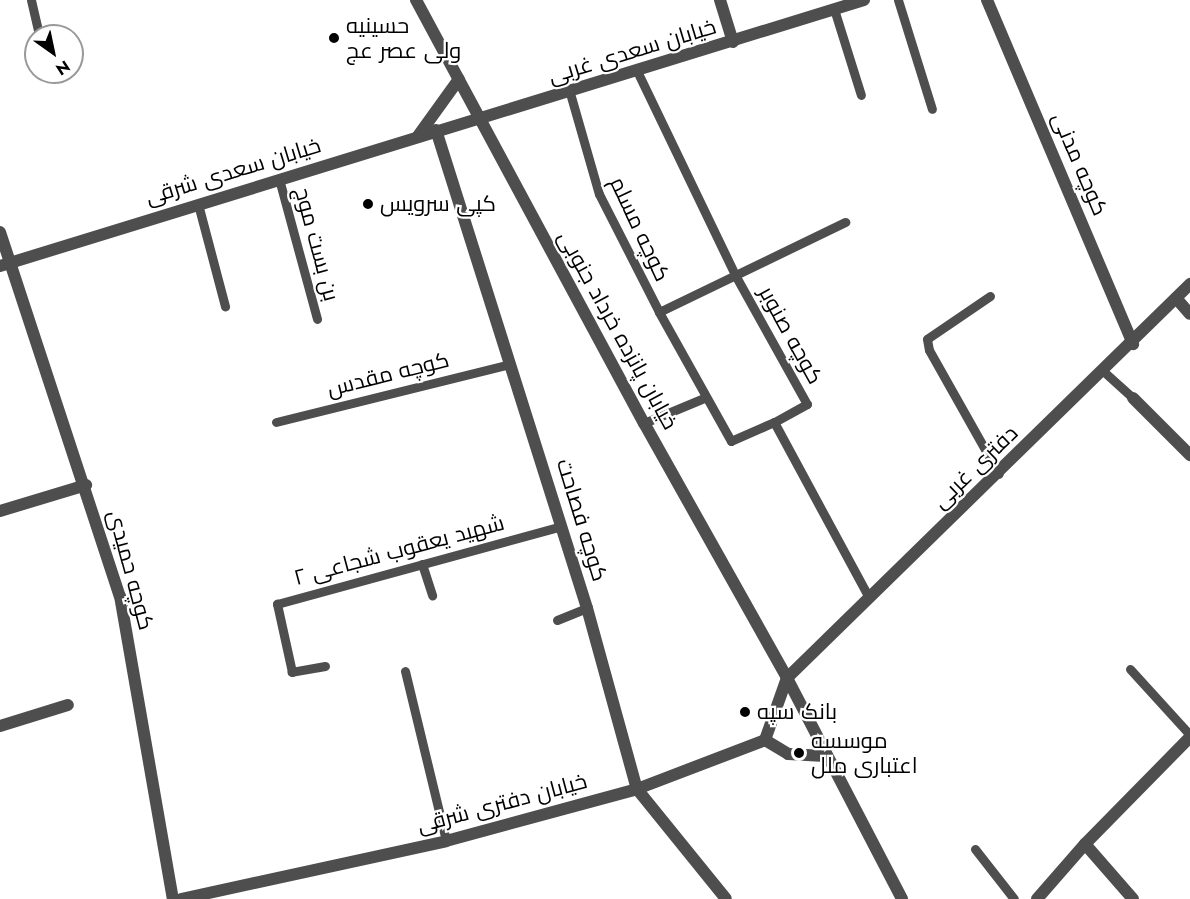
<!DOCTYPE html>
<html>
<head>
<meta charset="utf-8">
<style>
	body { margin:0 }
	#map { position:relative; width:1190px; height:899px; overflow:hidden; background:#fff; font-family:Jost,Cairo,sans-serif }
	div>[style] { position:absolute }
	.service>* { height:9px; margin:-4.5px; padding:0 4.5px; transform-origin:4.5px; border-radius:4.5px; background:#4e4e4e }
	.minor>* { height:12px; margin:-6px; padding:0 6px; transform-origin:6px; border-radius:6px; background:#4e4e4e }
	.tertiary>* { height:12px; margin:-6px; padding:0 6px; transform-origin:6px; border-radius:6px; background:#4e4e4e }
	.dots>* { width:16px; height:16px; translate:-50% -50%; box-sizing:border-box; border:3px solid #fff; border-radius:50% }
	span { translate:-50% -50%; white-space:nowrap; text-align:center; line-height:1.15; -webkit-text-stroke:4.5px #fff; paint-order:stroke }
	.poi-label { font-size:22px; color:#000 }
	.left { translate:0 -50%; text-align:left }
	.street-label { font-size:22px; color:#000 }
	.north { position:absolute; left:24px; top:24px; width:60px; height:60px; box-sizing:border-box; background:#fff; border:2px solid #999; border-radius:50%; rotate:147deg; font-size:16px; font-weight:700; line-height:24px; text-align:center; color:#000 }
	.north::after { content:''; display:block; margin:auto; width:21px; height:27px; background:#000; clip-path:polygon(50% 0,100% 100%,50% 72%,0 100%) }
</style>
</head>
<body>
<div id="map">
	<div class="service">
		<div style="left:31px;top:0;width:36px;rotate:77deg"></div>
		<div style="left:898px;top:0;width:114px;rotate:72.7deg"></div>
		<div style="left:834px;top:9px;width:90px;rotate:72.6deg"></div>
		<div style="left:637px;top:71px;width:224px;rotate:64.3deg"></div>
		<div style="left:734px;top:273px;width:150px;rotate:60.9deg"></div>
		<div style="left:807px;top:404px;width:38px;rotate:151deg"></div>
		<div style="left:774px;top:422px;width:200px;rotate:61.6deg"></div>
		<div style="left:570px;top:93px;width:105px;rotate:74deg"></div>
		<div style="left:599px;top:194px;width:132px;rotate:63deg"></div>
		<div style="left:279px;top:179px;width:145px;rotate:74.8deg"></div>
		<div style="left:198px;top:204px;width:106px;rotate:75.2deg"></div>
		<div style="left:990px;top:296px;width:76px;rotate:145.7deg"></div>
		<div style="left:927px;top:339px;width:11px;rotate:80deg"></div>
		<div style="left:929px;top:350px;width:142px;rotate:60.6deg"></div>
		<div style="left:1102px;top:370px;width:42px;rotate:42.1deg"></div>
		<div style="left:276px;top:422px;width:241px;rotate:-13.9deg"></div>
		<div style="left:774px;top:422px;width:47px;rotate:156.2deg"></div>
		<div style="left:731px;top:441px;width:148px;rotate:-119.2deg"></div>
		<div style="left:659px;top:312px;width:207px;rotate:-25.8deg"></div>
		<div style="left:644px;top:423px;width:65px;rotate:-22.6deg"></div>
		<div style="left:422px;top:564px;width:33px;rotate:72deg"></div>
		<div style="left:557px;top:620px;width:32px;rotate:-22deg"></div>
		<div style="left:325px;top:666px;width:34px;rotate:170deg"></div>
		<div style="left:292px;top:672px;width:70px;rotate:-102.4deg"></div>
		<div style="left:277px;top:604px;width:295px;rotate:-15.3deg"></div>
		<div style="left:1130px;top:669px;width:89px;rotate:47.7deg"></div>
		<div style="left:405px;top:671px;width:175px;rotate:76.4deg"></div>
		<div style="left:975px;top:849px;width:63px;rotate:52deg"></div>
	</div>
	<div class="minor">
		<div style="left:720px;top:0;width:44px;rotate:72.8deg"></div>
		<div style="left:987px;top:0;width:374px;rotate:67deg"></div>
		<div style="left:436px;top:130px;width:501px;rotate:72.47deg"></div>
		<div style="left:587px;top:608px;width:188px;rotate:74.6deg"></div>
		<div style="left:637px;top:789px;width:141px;rotate:51deg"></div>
		<div style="left:0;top:232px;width:383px;rotate:71.8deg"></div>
		<div style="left:120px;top:596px;width:308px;rotate:80.1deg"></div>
		<div style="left:1176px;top:298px;width:21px;rotate:49deg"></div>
		<div style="left:1133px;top:398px;width:81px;rotate:45deg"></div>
		<div style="left:0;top:511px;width:90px;rotate:-16.8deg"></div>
		<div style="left:0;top:726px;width:71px;rotate:-17.2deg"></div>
		<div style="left:1085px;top:844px;width:73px;rotate:48.9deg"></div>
		<div style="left:1037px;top:899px;width:73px;rotate:-48.9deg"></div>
		<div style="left:1085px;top:844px;width:150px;rotate:-45.5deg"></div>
	</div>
	<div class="tertiary">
		<div style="left:416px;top:0;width:481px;rotate:61.7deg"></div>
		<div style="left:644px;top:423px;width:292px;rotate:60.7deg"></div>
		<div style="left:787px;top:678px;width:249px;rotate:62.5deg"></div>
		<div style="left:418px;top:136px;width:70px;rotate:-54.3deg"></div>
		<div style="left:0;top:266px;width:904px;rotate:-17.11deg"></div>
		<div style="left:765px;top:740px;width:66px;rotate:-70.5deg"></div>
		<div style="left:787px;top:678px;width:564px;rotate:-44.35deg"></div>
		<div style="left:181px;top:899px;width:271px;rotate:-12.3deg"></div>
		<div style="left:446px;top:841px;width:198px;rotate:-15.2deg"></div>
		<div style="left:637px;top:789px;width:137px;rotate:-20.9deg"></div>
		<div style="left:765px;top:740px;width:27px;rotate:31deg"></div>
		<div style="left:788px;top:754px;width:37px;rotate:3deg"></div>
	</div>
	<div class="dots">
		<div style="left:334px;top:38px;background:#000"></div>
		<div style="left:368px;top:204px;background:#000"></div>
		<div style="left:745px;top:712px;background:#000"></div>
		<div style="left:799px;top:753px;background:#000"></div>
	</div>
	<div class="poi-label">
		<span class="left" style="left:346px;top:38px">حسینیه<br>ولی عصر عج</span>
		<span class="left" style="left:380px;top:204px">کپی سرویس</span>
		<span class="left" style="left:757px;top:712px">بانک سپه</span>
		<span class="left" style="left:811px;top:753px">موسسه<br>اعتباری ملل</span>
	</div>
	<div class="street-label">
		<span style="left:632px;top:51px;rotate:-17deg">خیابان سعدی غربی</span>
		<span style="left:1080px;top:164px;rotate:67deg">کوچه مدنی</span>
		<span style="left:233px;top:171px;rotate:-17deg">خیابان سعدی شرقی</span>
		<span style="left:640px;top:229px;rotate:65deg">کوچه مسلم</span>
		<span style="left:317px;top:244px;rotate:75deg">بن بست موج</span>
		<span style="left:618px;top:330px;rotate:61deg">خیابان پانزده خرداد جنوبی</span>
		<span style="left:791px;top:335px;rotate:61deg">کوچه صنوبر</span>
		<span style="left:388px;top:374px;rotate:-14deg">کوچه مقدس</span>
		<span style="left:975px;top:467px;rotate:-44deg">دفتری غربی</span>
		<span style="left:582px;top:520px;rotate:73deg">کوچه فصاحت</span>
		<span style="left:399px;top:550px;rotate:-15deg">شهید یعقوب شجاعی ۲</span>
		<span style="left:131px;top:570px;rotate:75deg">کوچه حمیدی</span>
		<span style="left:502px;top:803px;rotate:-15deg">خیابان دفتری شرقی</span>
	</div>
	<div class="north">N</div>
</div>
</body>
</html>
